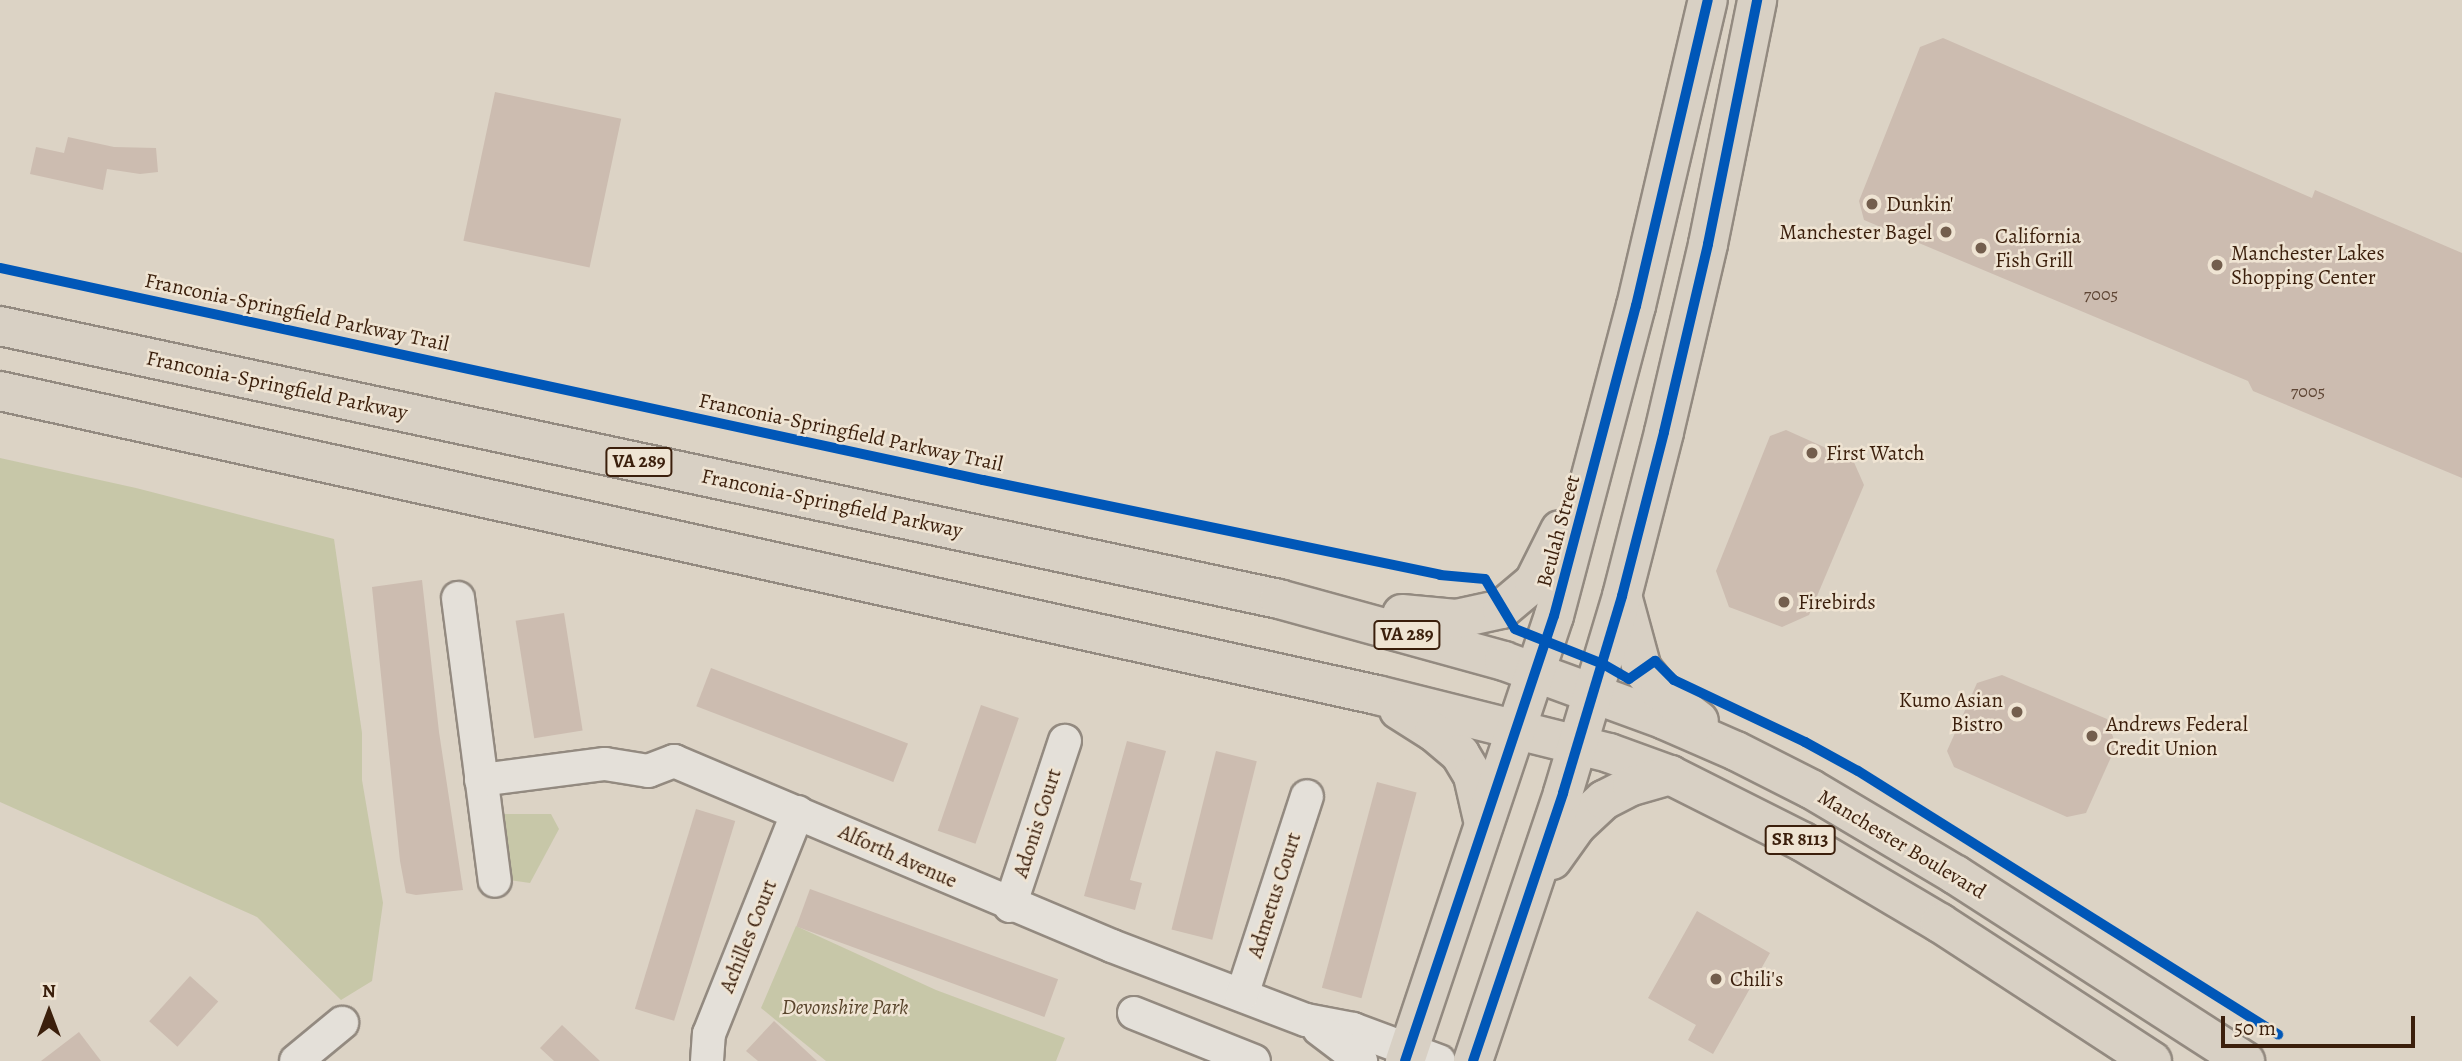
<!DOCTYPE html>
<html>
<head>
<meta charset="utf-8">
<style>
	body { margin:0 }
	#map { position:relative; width:2462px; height:1061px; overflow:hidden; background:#dcd3c5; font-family:Alegreya,serif }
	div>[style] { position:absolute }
	.green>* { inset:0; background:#c7c7a8 }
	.building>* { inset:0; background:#ccbcb0; transform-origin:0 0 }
	.roads { filter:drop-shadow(2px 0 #938a80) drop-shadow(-2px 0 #938a80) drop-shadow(0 2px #938a80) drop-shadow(0 -2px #938a80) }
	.minor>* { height:32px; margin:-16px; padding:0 16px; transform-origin:16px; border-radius:16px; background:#e4e0d9 }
	.major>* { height:38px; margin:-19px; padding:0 19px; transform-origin:19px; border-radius:19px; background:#d8d0c4 }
	.cycleway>* { height:10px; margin:-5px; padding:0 5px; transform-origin:5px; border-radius:5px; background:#0057b8 }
	.dots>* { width:19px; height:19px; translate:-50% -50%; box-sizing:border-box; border:4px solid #efe4d3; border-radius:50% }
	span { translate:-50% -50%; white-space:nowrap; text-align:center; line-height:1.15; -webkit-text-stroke:5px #efe4d3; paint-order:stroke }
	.number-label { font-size:18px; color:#5f4635 }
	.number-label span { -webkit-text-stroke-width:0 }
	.shield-label span { padding:2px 5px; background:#efe4d3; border:2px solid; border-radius:5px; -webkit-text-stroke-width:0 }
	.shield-label { font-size:19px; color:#3b1f0c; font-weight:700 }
	.poi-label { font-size:21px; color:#3b1f0c }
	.left { translate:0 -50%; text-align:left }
	.right { translate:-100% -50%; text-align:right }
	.street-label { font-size:21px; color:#3b1f0c }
	.park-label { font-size:21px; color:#5a462d; font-style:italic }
	.north { position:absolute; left:14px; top:977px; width:70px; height:70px; -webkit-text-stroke:5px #efe4d3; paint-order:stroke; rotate:0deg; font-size:19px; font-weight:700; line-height:28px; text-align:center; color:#3b1f0c }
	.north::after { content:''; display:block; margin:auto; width:24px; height:32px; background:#3b1f0c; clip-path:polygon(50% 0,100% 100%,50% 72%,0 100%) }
	.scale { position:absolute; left:2221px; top:1016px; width:194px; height:32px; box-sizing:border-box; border:4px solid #3b1f0c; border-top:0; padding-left:9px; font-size:21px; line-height:24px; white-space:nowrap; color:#3b1f0c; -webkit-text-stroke:5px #efe4d3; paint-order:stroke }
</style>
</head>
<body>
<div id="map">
	<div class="green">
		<div style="clip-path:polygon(0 458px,136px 488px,334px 539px,362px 733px,362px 780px,383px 903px,372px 981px,341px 1000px,257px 917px,0 802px)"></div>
		<div style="clip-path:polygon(501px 814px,551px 814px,559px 829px,530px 883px,509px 880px)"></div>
		<div style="clip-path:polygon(796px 926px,936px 990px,1065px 1038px,1056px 1061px,826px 1061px,761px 1008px)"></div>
	</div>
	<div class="building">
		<div style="clip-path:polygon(1943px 38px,2312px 198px,2315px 190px,2462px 253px,2462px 478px,2253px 391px,2248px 381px,1864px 220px,1859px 201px,1920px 47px)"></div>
		<div style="left:495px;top:92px;width:129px;height:152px;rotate:12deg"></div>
		<div style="clip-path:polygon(68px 137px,114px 147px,156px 148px,158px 172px,140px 174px,107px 169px,103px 190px,30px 174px,36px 147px,64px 153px)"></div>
		<div style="clip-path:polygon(1786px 430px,1853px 460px,1864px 485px,1809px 615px,1782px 627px,1729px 607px,1716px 571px,1770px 436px)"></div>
		<div style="clip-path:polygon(422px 580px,439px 732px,463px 890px,416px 895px,406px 893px,400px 861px,372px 587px)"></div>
		<div style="left:564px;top:613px;width:119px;height:49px;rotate:81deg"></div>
		<div style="left:711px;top:668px;width:211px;height:41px;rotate:21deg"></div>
		<div style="clip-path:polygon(2002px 675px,2107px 719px,2116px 746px,2086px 813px,2067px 817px,1954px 767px,1947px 751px,1977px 683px)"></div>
		<div style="left:981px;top:705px;width:40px;height:133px;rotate:19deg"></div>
		<div style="clip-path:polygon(1127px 741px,1166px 751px,1130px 880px,1142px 883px,1135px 910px,1084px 896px)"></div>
		<div style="left:1216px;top:751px;width:42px;height:184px;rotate:14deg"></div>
		<div style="left:1377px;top:782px;width:41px;height:213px;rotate:15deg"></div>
		<div style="left:696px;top:809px;width:41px;height:209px;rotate:17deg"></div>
		<div style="left:810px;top:889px;width:264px;height:40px;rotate:20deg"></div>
		<div style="clip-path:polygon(1697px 911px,1770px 953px,1713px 1054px,1688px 1040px,1696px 1025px,1648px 998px)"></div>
		<div style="left:190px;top:976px;width:38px;height:61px;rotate:42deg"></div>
		<div style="clip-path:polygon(774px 1021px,817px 1061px,758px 1061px,746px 1051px)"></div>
		<div style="clip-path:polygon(562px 1025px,600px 1061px,554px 1061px,540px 1048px)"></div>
		<div style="clip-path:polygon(79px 1032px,101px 1061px,41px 1061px)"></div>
	</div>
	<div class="roads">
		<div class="minor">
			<div style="left:458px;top:598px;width:285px;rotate:82.6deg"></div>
			<div style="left:481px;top:780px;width:125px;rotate:-7.4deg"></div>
			<div style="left:605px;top:764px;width:44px;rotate:9.2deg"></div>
			<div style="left:648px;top:771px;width:28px;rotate:-21deg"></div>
			<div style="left:674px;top:761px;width:475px;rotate:22.9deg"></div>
			<div style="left:1112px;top:946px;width:208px;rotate:20.9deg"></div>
			<div style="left:1306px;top:1020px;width:48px;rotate:10.8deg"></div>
			<div style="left:1353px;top:1029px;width:92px;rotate:20.4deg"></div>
			<div style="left:1010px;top:906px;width:174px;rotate:-71.6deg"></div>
			<div style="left:1242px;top:995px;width:209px;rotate:-71.9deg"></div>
			<div style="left:1134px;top:1013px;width:129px;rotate:21.8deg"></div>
			<div style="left:1319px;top:1029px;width:53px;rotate:37.3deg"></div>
			<div style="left:296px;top:1061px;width:60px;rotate:-39.6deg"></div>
			<div style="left:707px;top:1061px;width:27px;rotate:-86deg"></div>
			<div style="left:709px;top:1034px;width:239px;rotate:-68.2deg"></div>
		</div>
		<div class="major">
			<div style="left:0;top:326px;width:1308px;rotate:12.05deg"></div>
			<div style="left:1279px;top:599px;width:233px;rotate:15.4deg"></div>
			<div style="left:1504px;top:661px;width:171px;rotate:20.1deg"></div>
			<div style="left:1665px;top:720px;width:77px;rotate:23.6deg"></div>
			<div style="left:1736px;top:751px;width:84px;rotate:26.9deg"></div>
			<div style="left:1811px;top:789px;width:169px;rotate:30.7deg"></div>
			<div style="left:1956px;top:875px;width:344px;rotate:32.8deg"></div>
			<div style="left:0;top:391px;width:1410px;rotate:12.45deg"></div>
			<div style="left:1377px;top:695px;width:239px;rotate:14deg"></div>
			<div style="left:1609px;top:753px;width:65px;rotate:19.8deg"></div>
			<div style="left:1670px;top:775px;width:149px;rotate:26.7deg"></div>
			<div style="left:1803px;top:842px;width:159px;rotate:30.6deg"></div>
			<div style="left:1940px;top:923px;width:253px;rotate:33.1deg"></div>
			<div style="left:1623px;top:599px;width:73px;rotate:74.8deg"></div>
			<div style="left:1642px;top:669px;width:28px;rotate:51deg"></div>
			<div style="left:1660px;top:691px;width:49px;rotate:37.6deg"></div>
			<div style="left:1402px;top:614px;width:54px;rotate:5.3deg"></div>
			<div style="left:1456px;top:619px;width:47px;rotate:-12.3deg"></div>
			<div style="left:1502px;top:609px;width:42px;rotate:-40.2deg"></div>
			<div style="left:1534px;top:582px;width:58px;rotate:-63.4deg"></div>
			<div style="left:1399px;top:710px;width:41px;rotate:32.2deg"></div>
			<div style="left:1434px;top:732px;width:34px;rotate:40deg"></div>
			<div style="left:1460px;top:754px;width:26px;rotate:59deg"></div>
			<div style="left:1473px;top:776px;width:49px;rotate:77.1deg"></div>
			<div style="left:1552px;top:860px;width:43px;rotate:-54.5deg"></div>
			<div style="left:1577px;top:825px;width:37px;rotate:-43deg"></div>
			<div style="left:1604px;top:800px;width:31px;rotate:-27deg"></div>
			<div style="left:1632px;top:786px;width:40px;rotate:-16deg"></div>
			<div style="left:1405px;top:1061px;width:469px;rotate:-71.5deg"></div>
			<div style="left:1554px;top:616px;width:321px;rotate:-75.2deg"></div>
			<div style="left:1636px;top:306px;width:314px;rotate:-76.8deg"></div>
			<div style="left:1473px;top:1061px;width:283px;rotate:-71.4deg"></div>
			<div style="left:1563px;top:793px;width:206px;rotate:-73.3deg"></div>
			<div style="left:1622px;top:596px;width:169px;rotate:-75.6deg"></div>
			<div style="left:1664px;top:432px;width:193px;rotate:-76.8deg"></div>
			<div style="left:1708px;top:244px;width:249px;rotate:-78.6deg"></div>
		</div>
	</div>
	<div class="cycleway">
		<div style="left:0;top:268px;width:1006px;rotate:12.17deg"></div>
		<div style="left:983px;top:480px;width:467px;rotate:11.7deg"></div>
		<div style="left:1440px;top:575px;width:45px;rotate:5.1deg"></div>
		<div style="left:1485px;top:579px;width:58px;rotate:59deg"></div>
		<div style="left:1515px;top:629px;width:95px;rotate:21.7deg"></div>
		<div style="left:1603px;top:664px;width:30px;rotate:30deg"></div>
		<div style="left:1629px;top:679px;width:32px;rotate:-35deg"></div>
		<div style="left:1655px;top:661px;width:27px;rotate:45deg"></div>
		<div style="left:1674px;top:680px;width:145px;rotate:25.3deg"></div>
		<div style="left:1805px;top:742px;width:60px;rotate:28.7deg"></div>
		<div style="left:1858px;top:771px;width:496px;rotate:32.1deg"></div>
		<div style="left:1405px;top:1061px;width:469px;rotate:-71.5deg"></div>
		<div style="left:1554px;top:616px;width:321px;rotate:-75.2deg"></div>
		<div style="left:1636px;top:306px;width:314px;rotate:-76.8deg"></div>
		<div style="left:1473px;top:1061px;width:283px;rotate:-71.4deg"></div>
		<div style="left:1563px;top:793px;width:206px;rotate:-73.3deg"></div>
		<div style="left:1622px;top:596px;width:169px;rotate:-75.6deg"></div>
		<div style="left:1664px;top:432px;width:193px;rotate:-76.8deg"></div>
		<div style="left:1708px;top:244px;width:249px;rotate:-78.6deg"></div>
	</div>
	<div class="dots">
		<div style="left:1872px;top:204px;background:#735e4d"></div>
		<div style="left:1946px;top:232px;background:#735e4d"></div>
		<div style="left:1981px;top:248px;background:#735e4d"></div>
		<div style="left:2217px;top:265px;background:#735e4d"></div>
		<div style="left:1812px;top:453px;background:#735e4d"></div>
		<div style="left:1784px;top:602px;background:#735e4d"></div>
		<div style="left:2017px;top:712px;background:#735e4d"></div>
		<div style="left:2092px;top:736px;background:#735e4d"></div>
		<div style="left:1716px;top:979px;background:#735e4d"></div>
	</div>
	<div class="number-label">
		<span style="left:2101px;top:294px">7005</span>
		<span style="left:2308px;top:391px">7005</span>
	</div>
	<div class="shield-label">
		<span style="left:639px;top:462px">VA 289</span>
		<span style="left:1407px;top:635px">VA 289</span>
		<span style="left:1800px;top:840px">SR 8113</span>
	</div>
	<div class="poi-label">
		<span class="left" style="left:1886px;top:204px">Dunkin'</span>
		<span class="right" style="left:1932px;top:232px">Manchester Bagel</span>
		<span class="left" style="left:1995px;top:248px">California<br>Fish Grill</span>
		<span class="left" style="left:2231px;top:265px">Manchester Lakes<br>Shopping Center</span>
		<span class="left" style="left:1826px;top:453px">First Watch</span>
		<span class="left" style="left:1798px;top:602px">Firebirds</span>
		<span class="right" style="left:2003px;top:712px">Kumo Asian<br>Bistro</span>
		<span class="left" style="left:2106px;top:736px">Andrews Federal<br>Credit Union</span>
		<span class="left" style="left:1730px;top:979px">Chili's</span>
	</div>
	<div class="street-label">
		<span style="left:297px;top:312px;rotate:12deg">Franconia-Springfield Parkway Trail</span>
		<span style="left:277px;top:385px;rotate:12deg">Franconia-Springfield Parkway</span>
		<span style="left:851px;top:432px;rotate:12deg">Franconia-Springfield Parkway Trail</span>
		<span style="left:832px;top:503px;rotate:12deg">Franconia-Springfield Parkway</span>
		<span style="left:1558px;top:531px;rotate:-75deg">Beulah Street</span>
		<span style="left:1037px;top:823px;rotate:-72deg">Adonis Court</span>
		<span style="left:1902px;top:844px;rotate:31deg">Manchester Boulevard</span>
		<span style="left:898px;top:856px;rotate:24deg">Alforth Avenue</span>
		<span style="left:1274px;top:895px;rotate:-72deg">Admetus Court</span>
		<span style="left:748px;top:936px;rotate:-68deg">Achilles Court</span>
	</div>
	<div class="park-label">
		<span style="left:845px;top:1007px">Devonshire Park</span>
	</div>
	<div class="north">N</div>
	<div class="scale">50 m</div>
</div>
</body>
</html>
